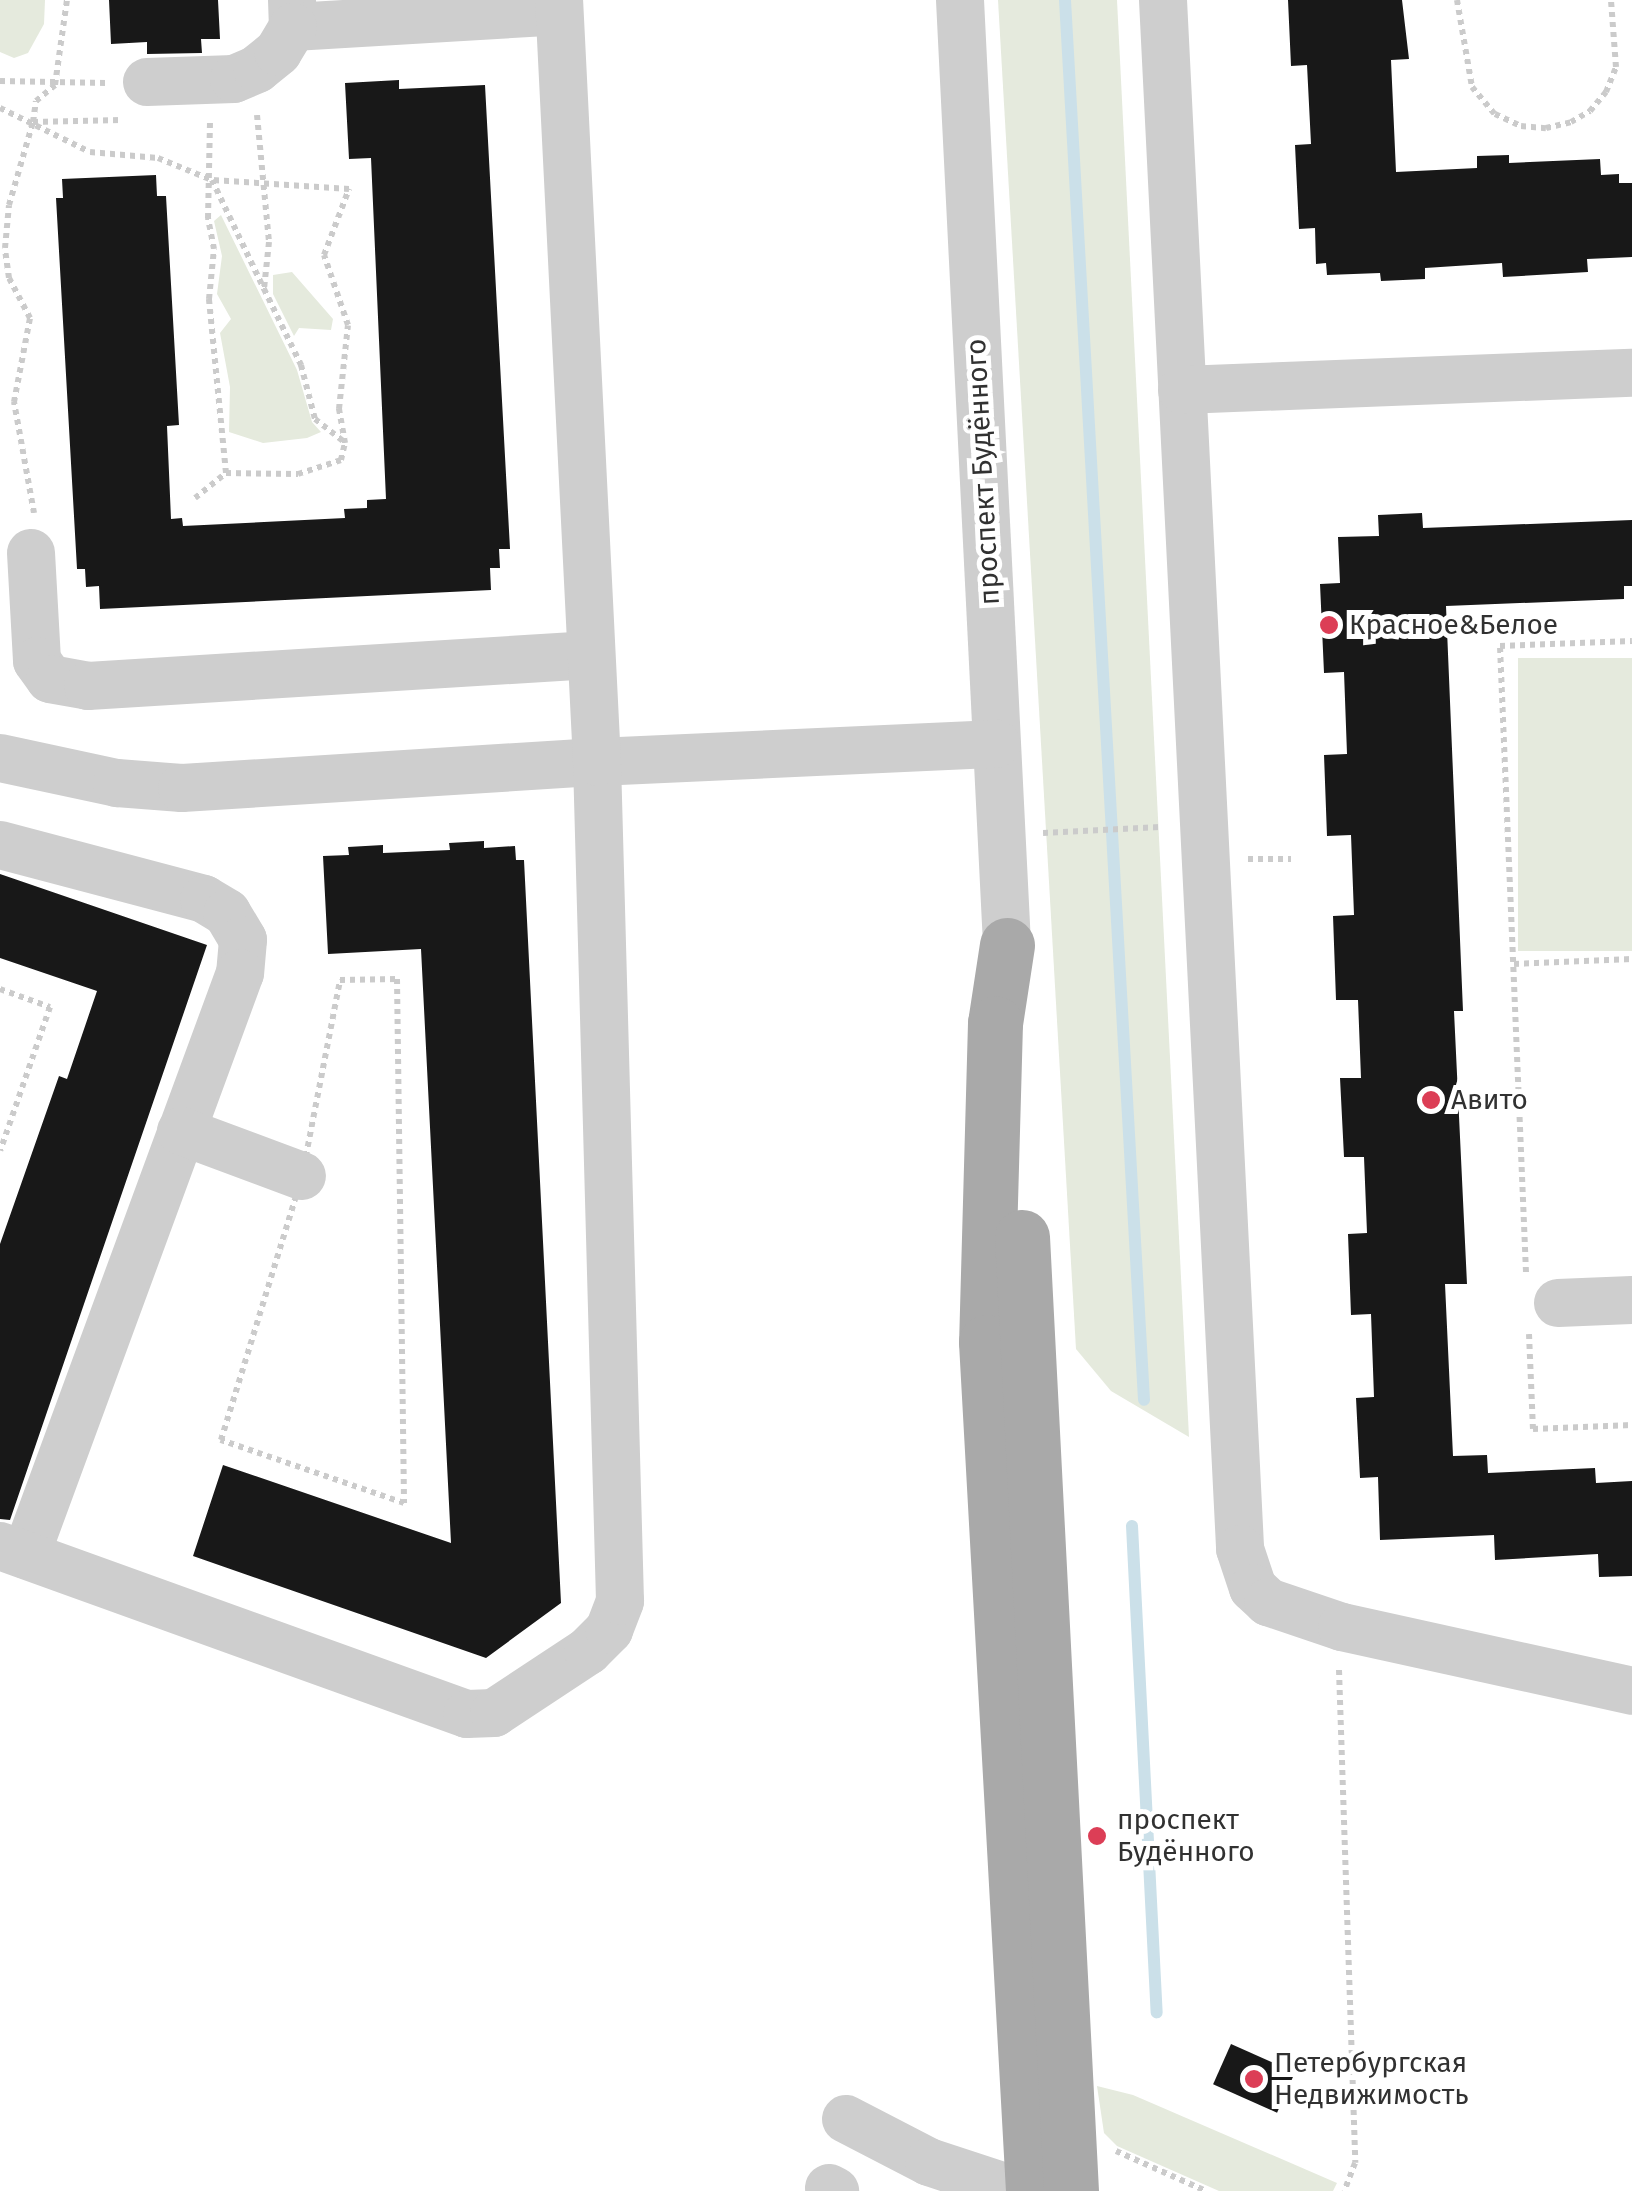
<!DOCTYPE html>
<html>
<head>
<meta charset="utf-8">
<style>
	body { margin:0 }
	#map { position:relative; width:1632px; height:2191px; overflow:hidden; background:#fff; font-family:"Fira Sans",sans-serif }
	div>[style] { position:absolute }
	.green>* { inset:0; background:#e5eadd; transform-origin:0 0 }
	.stream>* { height:12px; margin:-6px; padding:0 6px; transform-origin:6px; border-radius:6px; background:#cbe0e9 }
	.building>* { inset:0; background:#181818; transform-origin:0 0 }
	.path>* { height:6px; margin-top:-3px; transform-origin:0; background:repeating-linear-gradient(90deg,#cbcbcb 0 5px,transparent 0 10px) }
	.minor>* { height:48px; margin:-24px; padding:0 24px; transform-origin:24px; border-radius:24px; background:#cecece }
	.major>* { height:55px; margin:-27.5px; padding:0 27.5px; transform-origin:27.5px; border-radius:27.5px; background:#a9a9a9 }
	.dots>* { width:28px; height:28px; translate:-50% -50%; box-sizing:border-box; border:5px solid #fff; border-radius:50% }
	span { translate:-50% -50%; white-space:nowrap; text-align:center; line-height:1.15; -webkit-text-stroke:10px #fff; paint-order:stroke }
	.street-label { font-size:28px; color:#313131 }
	.poi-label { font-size:28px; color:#313131 }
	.left { translate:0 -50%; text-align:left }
</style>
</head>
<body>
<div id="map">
	<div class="green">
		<div style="clip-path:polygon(0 0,45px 0,44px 24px,28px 53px,14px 58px,0 52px)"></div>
		<div style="clip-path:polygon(998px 0,1117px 0,1189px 1437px,1111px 1391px,1076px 1349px)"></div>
		<div style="clip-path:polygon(221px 215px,297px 370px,312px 422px,321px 432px,307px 438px,263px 443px,229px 432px,230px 387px,220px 333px,231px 319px,217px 294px,222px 256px,214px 221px)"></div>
		<div style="clip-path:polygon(292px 272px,333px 319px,331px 330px,299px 328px,294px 336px,273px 294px,273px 275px)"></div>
		<div style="left:1632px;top:658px;width:293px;height:114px;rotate:90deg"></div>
		<div style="clip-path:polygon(1097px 2086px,1133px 2095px,1337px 2183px,1333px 2191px,1219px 2191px,1117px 2146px,1104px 2133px)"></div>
	</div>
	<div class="stream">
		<div style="left:1065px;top:0;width:1402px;rotate:86.77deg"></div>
		<div style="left:1132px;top:1526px;width:487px;rotate:87.1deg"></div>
	</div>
	<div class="building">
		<div style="clip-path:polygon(109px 0,218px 0,220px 39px,201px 39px,202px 53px,147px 54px,147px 42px,111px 44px)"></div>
		<div style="clip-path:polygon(1288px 0,1402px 0,1409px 59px,1391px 60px,1396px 172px,1477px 168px,1477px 156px,1509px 155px,1509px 163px,1600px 159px,1601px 175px,1619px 174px,1619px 183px,1632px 183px,1632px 257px,1587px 259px,1588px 272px,1503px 277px,1502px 263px,1425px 268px,1425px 279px,1381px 281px,1380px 273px,1327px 275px,1326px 263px,1316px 264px,1315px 228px,1299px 229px,1295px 145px,1311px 144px,1307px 65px,1291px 66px)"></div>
		<div style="clip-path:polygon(399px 80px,399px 89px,485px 85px,510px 549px,499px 549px,500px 568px,490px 568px,491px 590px,100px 609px,99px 586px,86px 587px,85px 569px,77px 569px,56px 198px,63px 198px,62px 179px,156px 175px,157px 196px,166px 196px,179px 425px,167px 426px,171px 519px,182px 518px,183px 526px,345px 518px,344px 509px,367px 508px,367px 500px,386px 499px,371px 158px,349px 159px,345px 83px)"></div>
		<div style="clip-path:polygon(1422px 513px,1423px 528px,1632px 520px,1632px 586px,1624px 586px,1624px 599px,1446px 606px,1463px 1011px,1454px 1011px,1467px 1284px,1445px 1284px,1453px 1456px,1487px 1455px,1488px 1473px,1595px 1468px,1596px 1483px,1632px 1481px,1632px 1576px,1599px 1577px,1598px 1554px,1495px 1560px,1494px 1535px,1380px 1540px,1378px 1477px,1360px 1478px,1356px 1398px,1374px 1397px,1371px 1314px,1351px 1315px,1348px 1234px,1367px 1233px,1364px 1157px,1344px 1157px,1340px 1078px,1361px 1078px,1358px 1000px,1336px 1000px,1333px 916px,1354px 915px,1351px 835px,1327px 836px,1324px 755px,1347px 754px,1344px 672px,1324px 673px,1320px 584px,1340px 583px,1338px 537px,1379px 536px,1378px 515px)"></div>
		<div style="clip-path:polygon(484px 841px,484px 848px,515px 846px,516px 860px,524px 860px,561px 1603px,486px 1658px,193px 1556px,223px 1465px,451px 1543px,421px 949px,328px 954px,323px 856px,349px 855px,348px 847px,383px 845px,383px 853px,450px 850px,449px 843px)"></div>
		<div style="clip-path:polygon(0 874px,207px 945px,10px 1520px,0 1519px,0 1244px,59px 1076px,67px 1079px,97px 991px,0 958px)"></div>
		<div style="left:1231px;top:2044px;width:70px;height:44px;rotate:24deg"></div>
	</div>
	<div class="path">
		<div style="left:1457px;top:0;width:88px;rotate:80.2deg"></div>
		<div style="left:1472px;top:87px;width:35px;rotate:50deg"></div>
		<div style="left:1495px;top:114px;width:29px;rotate:25deg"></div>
		<div style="left:1521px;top:126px;width:25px;rotate:5deg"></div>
		<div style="left:1546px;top:128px;width:26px;rotate:-13deg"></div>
		<div style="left:1571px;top:122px;width:22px;rotate:-30deg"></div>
		<div style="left:1590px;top:111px;width:25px;rotate:-50deg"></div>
		<div style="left:1606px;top:92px;width:27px;rotate:-68deg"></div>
		<div style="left:1616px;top:67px;width:67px;rotate:-94.3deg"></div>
		<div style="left:0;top:81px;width:106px;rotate:1.1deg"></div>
		<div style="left:0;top:108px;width:100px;rotate:26.1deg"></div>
		<div style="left:90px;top:152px;width:68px;rotate:5deg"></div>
		<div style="left:158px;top:158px;width:58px;rotate:22.2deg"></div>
		<div style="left:257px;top:115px;width:128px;rotate:84.6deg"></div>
		<div style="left:269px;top:242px;width:47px;rotate:96.1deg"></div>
		<div style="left:264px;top:289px;width:85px;rotate:64deg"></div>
		<div style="left:301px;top:365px;width:56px;rotate:75.5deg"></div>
		<div style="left:315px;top:419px;width:37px;rotate:38deg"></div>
		<div style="left:33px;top:122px;width:21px;rotate:-82deg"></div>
		<div style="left:36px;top:101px;width:25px;rotate:-40deg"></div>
		<div style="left:55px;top:85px;width:86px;rotate:-82deg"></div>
		<div style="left:226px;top:473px;width:72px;rotate:0.8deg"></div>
		<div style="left:298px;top:474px;width:45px;rotate:-18deg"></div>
		<div style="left:341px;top:460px;width:17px;rotate:-77deg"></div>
		<div style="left:345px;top:443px;width:35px;rotate:-100deg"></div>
		<div style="left:339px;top:409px;width:84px;rotate:-83.9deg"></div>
		<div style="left:348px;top:325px;width:74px;rotate:-108.9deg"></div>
		<div style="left:324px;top:255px;width:71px;rotate:-69.3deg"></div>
		<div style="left:349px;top:189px;width:137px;rotate:-176.2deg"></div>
		<div style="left:212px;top:180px;width:121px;rotate:64.5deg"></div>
		<div style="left:195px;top:498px;width:40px;rotate:-39deg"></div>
		<div style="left:226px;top:473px;width:175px;rotate:-95.6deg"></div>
		<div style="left:209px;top:299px;width:50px;rotate:-84.3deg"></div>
		<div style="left:214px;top:249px;width:32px;rotate:-101deg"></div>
		<div style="left:208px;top:218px;width:97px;rotate:-88.8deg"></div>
		<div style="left:34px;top:513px;width:113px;rotate:-100.2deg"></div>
		<div style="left:14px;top:402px;width:86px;rotate:-79.2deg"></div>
		<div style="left:30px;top:318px;width:45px;rotate:-117.7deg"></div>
		<div style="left:9px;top:278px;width:30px;rotate:-98deg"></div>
		<div style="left:5px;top:248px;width:43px;rotate:-84.7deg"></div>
		<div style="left:9px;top:205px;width:86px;rotate:-73.9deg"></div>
		<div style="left:33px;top:122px;width:88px;rotate:-1.3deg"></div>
		<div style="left:1043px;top:833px;width:117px;rotate:-2.9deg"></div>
		<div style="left:1248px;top:859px;width:43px"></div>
		<div style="left:1514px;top:964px;width:118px;rotate:-2.4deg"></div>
		<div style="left:397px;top:979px;width:524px;rotate:89.23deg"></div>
		<div style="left:404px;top:1503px;width:194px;rotate:-161deg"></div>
		<div style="left:221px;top:1440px;width:276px;rotate:-72.9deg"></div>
		<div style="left:302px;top:1176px;width:200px;rotate:-79deg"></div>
		<div style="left:340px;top:980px;width:57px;rotate:-1deg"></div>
		<div style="left:0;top:989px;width:53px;rotate:19.8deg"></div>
		<div style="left:50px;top:1007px;width:152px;rotate:109.1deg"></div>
		<div style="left:1526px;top:1272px;width:627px;rotate:-92.38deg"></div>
		<div style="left:1500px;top:646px;width:132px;rotate:-2.2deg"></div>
		<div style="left:1529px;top:1334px;width:95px;rotate:87.6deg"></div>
		<div style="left:1533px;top:1429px;width:99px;rotate:-2.3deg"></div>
		<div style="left:1339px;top:1670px;width:493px;rotate:88.1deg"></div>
		<div style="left:1355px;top:2163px;width:30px;rotate:111deg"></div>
		<div style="left:1116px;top:2151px;width:98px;rotate:24deg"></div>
	</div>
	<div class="minor">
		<div style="left:292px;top:0;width:27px;rotate:88deg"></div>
		<div style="left:293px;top:27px;width:266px;rotate:-3.4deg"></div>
		<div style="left:960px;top:0;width:946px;rotate:87.15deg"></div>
		<div style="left:1163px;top:0;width:1551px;rotate:87.15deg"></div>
		<div style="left:1240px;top:1549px;width:41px;rotate:71.6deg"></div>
		<div style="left:1253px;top:1588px;width:21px;rotate:43deg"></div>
		<div style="left:1268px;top:1602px;width:78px;rotate:18.7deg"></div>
		<div style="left:1342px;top:1627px;width:297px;rotate:12.4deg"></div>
		<div style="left:147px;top:82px;width:87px;rotate:-2deg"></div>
		<div style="left:234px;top:79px;width:25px;rotate:-23deg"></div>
		<div style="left:257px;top:69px;width:27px;rotate:-39deg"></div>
		<div style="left:278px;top:52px;width:29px;rotate:-59deg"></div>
		<div style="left:1182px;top:390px;width:450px;rotate:-2.2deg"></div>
		<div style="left:31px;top:553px;width:108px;rotate:86.8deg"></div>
		<div style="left:37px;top:661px;width:22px;rotate:54deg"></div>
		<div style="left:50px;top:679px;width:39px;rotate:10deg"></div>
		<div style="left:88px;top:686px;width:504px;rotate:-3.53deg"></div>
		<div style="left:0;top:758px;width:120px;rotate:12.1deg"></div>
		<div style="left:117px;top:783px;width:65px;rotate:4.4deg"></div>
		<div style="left:182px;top:788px;width:416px;rotate:-3.6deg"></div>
		<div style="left:597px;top:762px;width:400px;rotate:-2.6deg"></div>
		<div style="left:0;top:845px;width:211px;rotate:14.8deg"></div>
		<div style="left:204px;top:899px;width:27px;rotate:31deg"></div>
		<div style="left:227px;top:913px;width:31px;rotate:59deg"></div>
		<div style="left:243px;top:940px;width:33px;rotate:95deg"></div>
		<div style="left:240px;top:973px;width:620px;rotate:110.19deg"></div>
		<div style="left:181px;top:1131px;width:129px;rotate:20.4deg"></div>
		<div style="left:1558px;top:1303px;width:74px;rotate:-2.3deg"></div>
		<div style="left:0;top:1546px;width:496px;rotate:19.8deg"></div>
		<div style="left:467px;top:1714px;width:27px;rotate:-2deg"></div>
		<div style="left:494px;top:1713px;width:113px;rotate:-33.4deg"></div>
		<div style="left:588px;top:1651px;width:30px;rotate:-45deg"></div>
		<div style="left:609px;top:1630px;width:31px;rotate:-69deg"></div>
		<div style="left:620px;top:1601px;width:839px;rotate:-91.57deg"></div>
		<div style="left:597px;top:762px;width:763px;rotate:-92.85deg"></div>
		<div style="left:846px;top:2119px;width:93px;rotate:27.4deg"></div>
		<div style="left:929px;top:2162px;width:93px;rotate:18.2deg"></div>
		<div style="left:829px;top:2188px;width:7px;rotate:27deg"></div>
	</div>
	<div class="major">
		<div style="left:1007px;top:945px;width:79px;rotate:98.7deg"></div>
		<div style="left:995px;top:1023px;width:319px;rotate:91.6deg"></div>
		<div style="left:986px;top:1342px;width:850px;rotate:86.83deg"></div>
		<div style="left:1022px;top:1237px;width:955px;rotate:87.06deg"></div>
	</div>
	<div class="dots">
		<div style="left:1329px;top:625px;background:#dc3e56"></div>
		<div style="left:1431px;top:1100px;background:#dc3e56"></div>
		<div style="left:1097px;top:1836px;background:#dc3e56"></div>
		<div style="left:1254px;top:2079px;background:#dc3e56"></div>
	</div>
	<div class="street-label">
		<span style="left:983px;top:472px;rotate:-93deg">проспект Будённого</span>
	</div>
	<div class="poi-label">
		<span class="left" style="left:1349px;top:625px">Красное&amp;Белое</span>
		<span class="left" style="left:1451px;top:1100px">Авито</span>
		<span class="left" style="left:1117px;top:1836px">проспект<br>Будённого</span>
		<span class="left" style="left:1274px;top:2079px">Петербургская<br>Недвижимость</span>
	</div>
</div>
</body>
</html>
